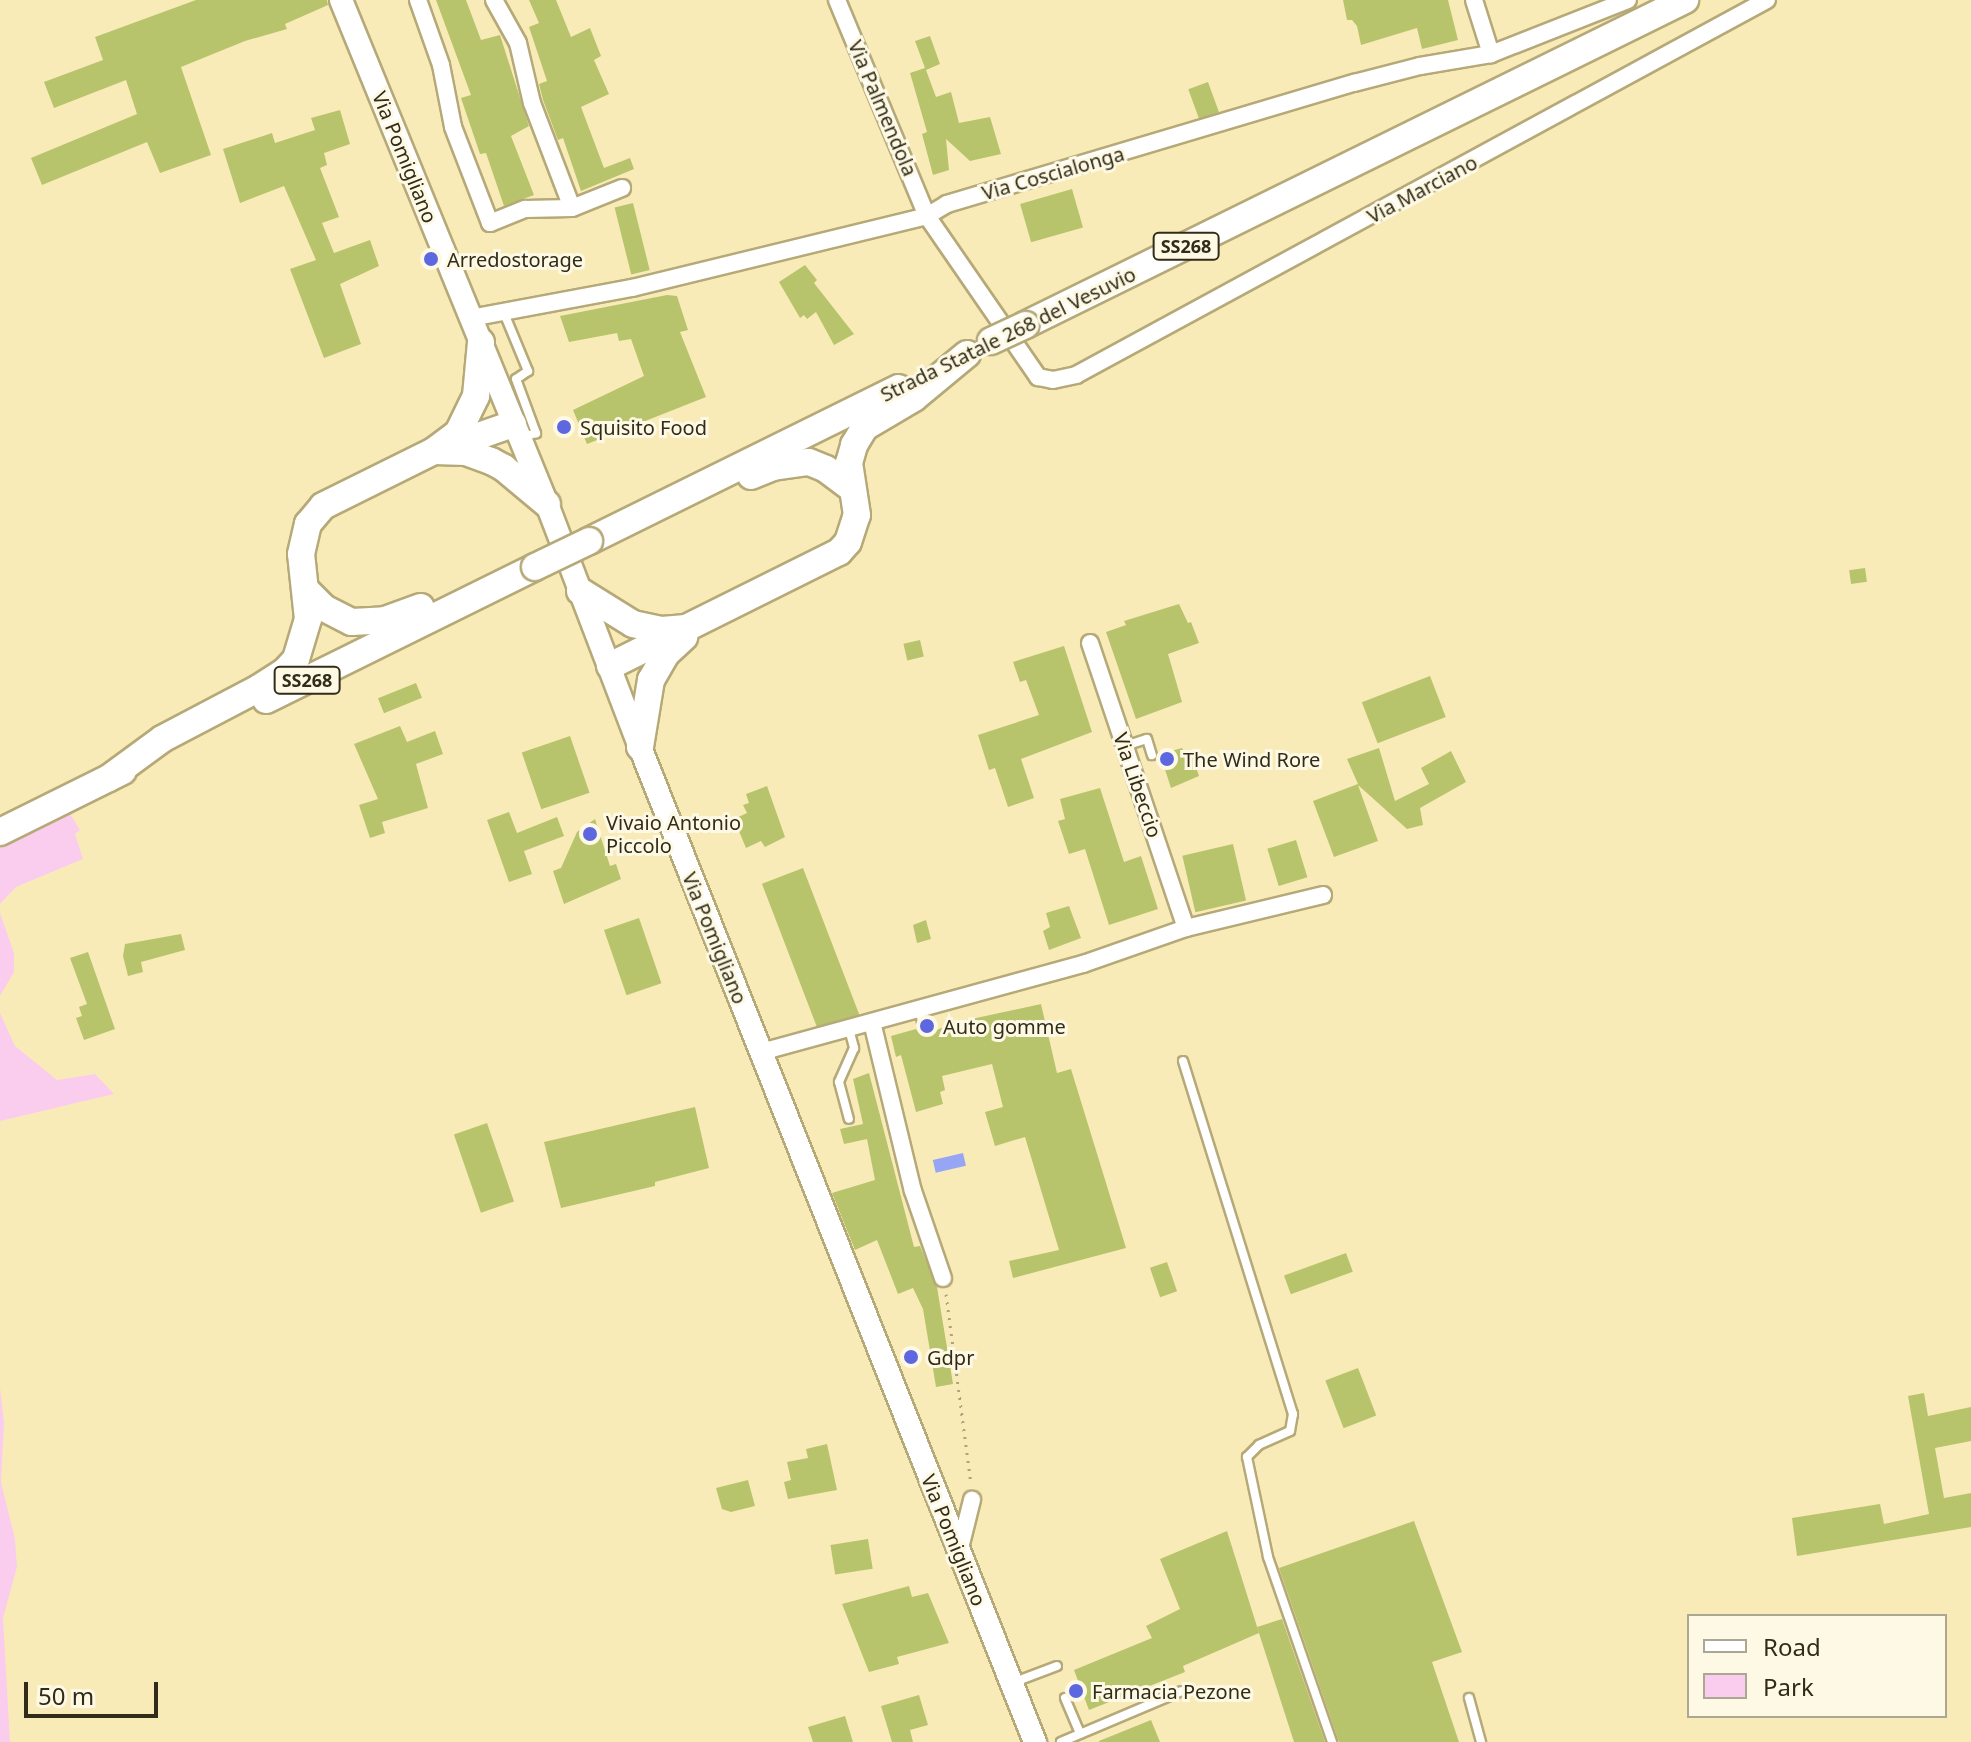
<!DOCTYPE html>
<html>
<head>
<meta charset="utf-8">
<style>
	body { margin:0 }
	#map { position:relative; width:1971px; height:1742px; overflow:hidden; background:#f9ebb8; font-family:"Noto Sans",sans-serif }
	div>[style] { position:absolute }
	.green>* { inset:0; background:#facdef }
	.water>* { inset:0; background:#97a6f4; transform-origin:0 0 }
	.building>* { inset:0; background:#b8c46b; transform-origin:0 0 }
	.path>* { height:3px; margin-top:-1.5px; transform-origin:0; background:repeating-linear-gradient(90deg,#ada37c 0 2px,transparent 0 8px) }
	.roads { filter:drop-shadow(2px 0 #b6a978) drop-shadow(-2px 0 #b6a978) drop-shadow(0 2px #b6a978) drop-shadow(0 -2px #b6a978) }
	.service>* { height:8px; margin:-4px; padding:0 4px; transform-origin:4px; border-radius:4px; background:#fff }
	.minor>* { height:16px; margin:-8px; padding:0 8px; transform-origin:8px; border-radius:8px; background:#fff }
	.secondary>* { height:22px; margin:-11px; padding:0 11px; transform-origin:11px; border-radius:11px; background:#fff }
	.trunk>* { height:26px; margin:-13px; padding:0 13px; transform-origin:13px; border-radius:13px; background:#fff }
	.bridges { filter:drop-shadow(2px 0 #b6a978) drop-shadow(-2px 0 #b6a978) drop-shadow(0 2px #b6a978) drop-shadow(0 -2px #b6a978) }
	.trunk-bridge>* { height:26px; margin:-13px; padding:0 13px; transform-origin:13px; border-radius:13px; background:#fff }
	.dots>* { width:22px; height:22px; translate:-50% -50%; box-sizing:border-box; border:4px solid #fef9e4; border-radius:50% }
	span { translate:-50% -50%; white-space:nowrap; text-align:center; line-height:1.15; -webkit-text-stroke:6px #fef9e4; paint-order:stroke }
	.shield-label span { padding:2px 6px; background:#fef9e4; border:2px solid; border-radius:6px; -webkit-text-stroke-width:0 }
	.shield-label { font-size:18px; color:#312c18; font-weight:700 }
	.street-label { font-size:20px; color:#312c18 }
	.poi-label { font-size:20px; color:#312c18 }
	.left { translate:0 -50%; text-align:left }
	.legend { position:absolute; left:1687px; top:1614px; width:260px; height:104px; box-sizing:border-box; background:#fef9e4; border:2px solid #aca792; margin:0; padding:10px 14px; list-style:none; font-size:24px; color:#312c18 }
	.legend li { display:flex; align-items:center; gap:16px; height:40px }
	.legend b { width:40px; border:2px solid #aca792 }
	.scale { position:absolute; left:24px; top:1682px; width:134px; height:36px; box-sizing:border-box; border:4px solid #312c18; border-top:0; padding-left:10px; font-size:24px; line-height:28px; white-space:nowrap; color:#312c18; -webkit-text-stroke:6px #fef9e4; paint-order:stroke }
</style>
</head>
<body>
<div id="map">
	<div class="green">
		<div style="clip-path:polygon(69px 812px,80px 830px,75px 834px,83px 859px,16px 887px,0 904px,0 846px)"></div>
		<div style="clip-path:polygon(0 913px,14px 953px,14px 972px,0 996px)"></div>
		<div style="clip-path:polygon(0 1013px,15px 1046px,57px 1080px,95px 1074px,114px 1094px,0 1121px)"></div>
		<div style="clip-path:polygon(0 1387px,4px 1423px,1px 1482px,15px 1539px,17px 1567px,3px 1618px,10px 1742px,0 1742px)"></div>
	</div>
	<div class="water">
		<div style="left:963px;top:1153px;width:13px;height:31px;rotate:77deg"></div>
	</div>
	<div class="building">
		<div style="clip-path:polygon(196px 0,327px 0,328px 5px,285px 24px,287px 29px,245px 41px,181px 67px,211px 155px,160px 173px,147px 142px,42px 185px,31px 158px,137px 114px,126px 80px,54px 108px,44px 82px,103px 60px,95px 37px)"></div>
		<div style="clip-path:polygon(436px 0,466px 0,481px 40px,500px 35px,529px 126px,511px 136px,534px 195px,504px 206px,486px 153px,480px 154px,461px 98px,471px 95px)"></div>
		<div style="clip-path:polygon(529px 0,556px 0,571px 37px,590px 28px,601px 56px,594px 60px,609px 94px,581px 107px,604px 168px,630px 158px,634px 169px,581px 191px,563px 138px,558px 140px,543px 100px,539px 84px,547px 81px,529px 27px,539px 23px)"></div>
		<div style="clip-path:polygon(1343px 0,1448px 0,1458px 40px,1422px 49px,1417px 28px,1361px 45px,1357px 26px,1352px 20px,1347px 20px)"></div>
		<div style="clip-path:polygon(930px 36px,940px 64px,926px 70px,936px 97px,951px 92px,959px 123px,990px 117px,1001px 154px,970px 161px,946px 139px,949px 170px,933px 175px,922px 134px,927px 132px,910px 73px,925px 68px,915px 41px)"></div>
		<div style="left:1208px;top:82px;width:32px;height:21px;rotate:70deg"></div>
		<div style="clip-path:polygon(340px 110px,350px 144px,324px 153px,327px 165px,320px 168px,339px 217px,322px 223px,334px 253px,370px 240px,379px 266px,340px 284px,361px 344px,324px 358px,290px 269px,316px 260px,284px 186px,240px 203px,223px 149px,272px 133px,275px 143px,315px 130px,311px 118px)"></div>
		<div style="left:1072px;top:189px;width:40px;height:54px;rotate:74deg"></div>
		<div style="left:633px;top:203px;width:69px;height:19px;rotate:76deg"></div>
		<div style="clip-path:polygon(805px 265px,817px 280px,814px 283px,854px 334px,834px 345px,816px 312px,807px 319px,804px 315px,800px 318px,779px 282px)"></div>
		<div style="clip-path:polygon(667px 295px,677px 296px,688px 330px,680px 332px,706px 397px,587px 444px,573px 410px,644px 376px,631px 339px,619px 341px,617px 333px,569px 342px,560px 316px)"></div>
		<div style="left:1865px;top:568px;width:14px;height:16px;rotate:82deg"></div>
		<div style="clip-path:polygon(1179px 604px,1188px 623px,1191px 622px,1199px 643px,1168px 654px,1182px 702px,1136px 719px,1106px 632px,1126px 625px,1124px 621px)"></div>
		<div style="left:920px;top:640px;width:17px;height:17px;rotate:77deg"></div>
		<div style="clip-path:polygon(1064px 646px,1092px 732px,1021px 759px,1034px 798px,1008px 807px,995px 768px,989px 770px,978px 735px,1039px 715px,1026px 680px,1020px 682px,1013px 662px)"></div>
		<div style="left:1430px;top:676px;width:44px;height:73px;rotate:69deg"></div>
		<div style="left:416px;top:683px;width:16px;height:41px;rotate:68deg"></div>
		<div style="clip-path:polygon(400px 726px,407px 742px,435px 731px,443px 754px,416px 764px,428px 808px,382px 822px,385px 833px,370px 838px,359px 805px,378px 799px,354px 744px)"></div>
		<div style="left:570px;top:736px;width:60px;height:51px;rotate:71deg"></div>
		<div style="clip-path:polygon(1182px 748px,1188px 759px,1193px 758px,1199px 776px,1171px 788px,1160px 754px)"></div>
		<div style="clip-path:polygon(1379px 748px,1395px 801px,1429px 784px,1421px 768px,1451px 751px,1466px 782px,1420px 808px,1423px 825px,1407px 829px,1358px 785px,1378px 841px,1334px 857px,1313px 801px,1358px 784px,1347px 759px)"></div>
		<div style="clip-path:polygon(767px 786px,785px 837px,765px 847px,761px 841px,746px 848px,734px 819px,747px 813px,743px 805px,749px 803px,746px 794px)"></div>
		<div style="clip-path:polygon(1100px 788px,1124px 862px,1141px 856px,1158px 909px,1109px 925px,1085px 849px,1069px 854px,1058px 821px,1065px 819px,1060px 799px)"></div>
		<div style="clip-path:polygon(509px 812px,517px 833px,557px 817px,564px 836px,524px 851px,532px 874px,509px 882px,487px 820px)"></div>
		<div style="clip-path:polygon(595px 819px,610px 866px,616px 864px,621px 879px,564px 904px,553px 871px,561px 868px,577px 832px)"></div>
		<div style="left:1296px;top:840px;width:39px;height:30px;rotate:73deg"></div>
		<div style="left:1233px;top:844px;width:58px;height:52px;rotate:77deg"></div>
		<div style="left:803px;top:868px;width:157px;height:44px;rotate:69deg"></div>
		<div style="clip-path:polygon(1069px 906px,1081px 938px,1049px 950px,1043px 931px,1050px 927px,1046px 913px)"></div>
		<div style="left:639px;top:918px;width:69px;height:37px;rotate:71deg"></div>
		<div style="clip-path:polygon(926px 920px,931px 939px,917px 943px,913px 925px)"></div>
		<div style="clip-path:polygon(181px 934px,185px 950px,141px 962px,143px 972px,128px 976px,123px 956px,125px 944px)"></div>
		<div style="clip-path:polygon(88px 952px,115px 1029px,84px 1040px,76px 1018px,82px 1016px,79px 1007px,87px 1004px,70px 958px)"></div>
		<div style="clip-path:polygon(1041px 1004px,1057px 1073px,1071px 1069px,1126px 1248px,1013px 1278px,1009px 1261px,1059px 1250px,1025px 1137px,995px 1146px,985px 1112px,1003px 1107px,992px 1064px,942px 1076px,945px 1090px,940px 1092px,943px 1104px,916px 1112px,901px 1055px,896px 1057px,891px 1036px,916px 1029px,925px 1035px,953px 1023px)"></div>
		<div style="clip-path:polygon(869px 1073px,914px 1247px,920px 1246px,937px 1287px,953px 1384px,936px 1387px,923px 1309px,913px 1288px,898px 1294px,877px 1240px,855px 1250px,832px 1193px,875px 1180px,867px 1139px,844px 1144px,840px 1129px,863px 1124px,853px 1079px)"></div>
		<div style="clip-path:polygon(695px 1107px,709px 1168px,655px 1182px,655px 1186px,561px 1208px,544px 1142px)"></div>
		<div style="left:487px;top:1123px;width:83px;height:35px;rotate:71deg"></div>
		<div style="left:1346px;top:1253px;width:20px;height:66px;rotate:70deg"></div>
		<div style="left:1167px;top:1262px;width:31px;height:18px;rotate:71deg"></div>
		<div style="left:1358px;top:1368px;width:51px;height:35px;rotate:69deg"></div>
		<div style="clip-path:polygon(1924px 1393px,1928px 1416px,1971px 1407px,1971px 1441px,1935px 1448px,1944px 1498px,1971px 1493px,1971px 1527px,1797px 1556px,1792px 1518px,1880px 1504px,1884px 1524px,1929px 1514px,1908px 1396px)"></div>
		<div style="clip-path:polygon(827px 1444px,837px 1490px,788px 1499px,784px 1482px,791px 1480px,787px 1462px,808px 1458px,806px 1449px)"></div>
		<div style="clip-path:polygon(748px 1480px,755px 1506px,731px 1512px,722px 1509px,716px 1488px)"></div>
		<div style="clip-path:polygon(1414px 1521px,1462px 1652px,1432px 1662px,1459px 1742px,1339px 1742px,1279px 1568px)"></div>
		<div style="clip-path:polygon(1227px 1531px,1259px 1633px,1183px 1666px,1185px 1672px,1089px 1710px,1074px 1670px,1152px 1638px,1146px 1626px,1180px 1609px,1160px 1559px)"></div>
		<div style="left:868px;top:1539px;width:30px;height:38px;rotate:81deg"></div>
		<div style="clip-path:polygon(909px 1586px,912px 1597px,928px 1593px,949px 1643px,897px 1657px,899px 1664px,869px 1672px,842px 1604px)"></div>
		<div style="clip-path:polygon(1282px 1619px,1325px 1742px,1294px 1742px,1257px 1627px)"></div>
		<div style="clip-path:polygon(919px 1695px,928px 1725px,910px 1730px,913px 1742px,892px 1742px,881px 1706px)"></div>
		<div style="clip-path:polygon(845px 1716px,853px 1742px,813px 1742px,808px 1727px)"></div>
		<div style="clip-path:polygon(1151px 1720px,1160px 1742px,1099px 1742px,1099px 1741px)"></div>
	</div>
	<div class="path">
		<div style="left:946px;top:1294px;width:192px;rotate:82.5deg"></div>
	</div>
	<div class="roads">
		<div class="service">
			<div style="left:504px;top:313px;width:63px;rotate:67.5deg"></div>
			<div style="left:528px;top:371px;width:14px;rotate:146deg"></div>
			<div style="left:516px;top:379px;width:58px;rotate:69.7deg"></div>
			<div style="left:536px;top:433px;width:16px;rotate:162deg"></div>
			<div style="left:1125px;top:746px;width:23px;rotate:-18deg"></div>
			<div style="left:1147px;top:739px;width:17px;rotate:73deg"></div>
			<div style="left:920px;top:1010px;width:18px;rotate:81deg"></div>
			<div style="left:849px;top:1029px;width:20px;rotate:75deg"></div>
			<div style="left:854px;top:1048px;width:37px;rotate:114deg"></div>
			<div style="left:839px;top:1082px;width:38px;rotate:75deg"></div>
			<div style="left:1183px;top:1061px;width:370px;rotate:72.7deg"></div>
			<div style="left:1293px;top:1414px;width:17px;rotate:100deg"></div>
			<div style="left:1290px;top:1431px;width:34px;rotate:156deg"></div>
			<div style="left:1259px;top:1445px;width:17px;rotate:135deg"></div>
			<div style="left:1247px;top:1457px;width:102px;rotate:78.1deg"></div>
			<div style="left:1268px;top:1557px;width:196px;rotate:70.9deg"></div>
			<div style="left:1012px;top:1683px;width:48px;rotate:-20.7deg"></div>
			<div style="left:1065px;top:1698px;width:39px;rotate:67deg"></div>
			<div style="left:1469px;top:1698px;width:46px;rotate:74.7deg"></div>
			<div style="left:1061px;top:1742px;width:131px;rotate:-22.9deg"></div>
		</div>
		<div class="minor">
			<div style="left:418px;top:0;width:69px;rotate:70.5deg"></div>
			<div style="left:441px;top:65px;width:63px;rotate:79deg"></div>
			<div style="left:453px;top:127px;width:103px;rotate:68.9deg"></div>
			<div style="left:490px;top:223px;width:38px;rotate:-22deg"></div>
			<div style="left:525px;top:209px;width:47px;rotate:-1.2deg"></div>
			<div style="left:572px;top:208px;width:54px;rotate:-21.8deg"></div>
			<div style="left:494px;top:0;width:49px;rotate:60.8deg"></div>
			<div style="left:518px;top:43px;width:62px;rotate:76.9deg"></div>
			<div style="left:532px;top:103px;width:112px;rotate:69.1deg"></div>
			<div style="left:837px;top:0;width:234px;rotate:67.4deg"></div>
			<div style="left:927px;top:216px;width:196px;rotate:55.4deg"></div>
			<div style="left:1038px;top:377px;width:15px;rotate:11deg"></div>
			<div style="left:1053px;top:380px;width:24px;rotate:-12deg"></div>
			<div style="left:1076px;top:375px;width:786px;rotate:-28.49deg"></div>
			<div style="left:1474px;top:0;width:57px;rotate:72.5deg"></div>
			<div style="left:471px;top:318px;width:164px;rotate:-10.6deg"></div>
			<div style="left:632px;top:288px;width:304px;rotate:-13.7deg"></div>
			<div style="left:927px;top:216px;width:23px;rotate:-31deg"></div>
			<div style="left:947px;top:204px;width:425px;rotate:-16.6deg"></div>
			<div style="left:1354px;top:83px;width:68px;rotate:-14.4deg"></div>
			<div style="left:1420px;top:66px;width:72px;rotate:-9.6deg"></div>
			<div style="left:1491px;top:54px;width:147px;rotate:-21.5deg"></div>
			<div style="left:1090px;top:643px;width:301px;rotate:71.4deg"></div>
			<div style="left:872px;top:1022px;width:174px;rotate:76.4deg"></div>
			<div style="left:913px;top:1191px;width:92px;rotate:71deg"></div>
			<div style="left:761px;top:1052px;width:334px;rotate:-15.3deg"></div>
			<div style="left:1083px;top:964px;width:109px;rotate:-19.3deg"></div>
			<div style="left:1186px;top:928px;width:141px;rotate:-13.5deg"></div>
			<div style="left:959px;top:1552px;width:54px;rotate:-76deg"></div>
		</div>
		<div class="secondary">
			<div style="left:341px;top:0;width:544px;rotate:67.77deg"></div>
			<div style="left:547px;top:504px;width:260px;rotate:69.1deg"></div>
			<div style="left:640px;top:747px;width:1071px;rotate:68.35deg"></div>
		</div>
		<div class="trunk">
			<div style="left:1025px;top:325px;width:736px;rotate:-26.22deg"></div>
			<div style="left:444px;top:448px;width:73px;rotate:-19.2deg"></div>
			<div style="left:434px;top:451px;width:32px;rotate:2deg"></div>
			<div style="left:466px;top:452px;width:27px;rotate:20deg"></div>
			<div style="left:491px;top:461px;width:15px;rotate:28deg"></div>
			<div style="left:504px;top:468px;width:56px;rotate:39.9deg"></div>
			<div style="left:751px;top:476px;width:24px;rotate:-22deg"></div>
			<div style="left:773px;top:467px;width:36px;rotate:-8deg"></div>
			<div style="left:809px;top:462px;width:18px;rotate:22deg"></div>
			<div style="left:826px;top:469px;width:31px;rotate:37deg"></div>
			<div style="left:589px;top:541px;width:345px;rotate:-26.3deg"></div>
			<div style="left:307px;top:591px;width:24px;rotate:45deg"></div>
			<div style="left:324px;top:608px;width:31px;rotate:27deg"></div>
			<div style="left:352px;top:622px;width:33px;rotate:-3deg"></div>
			<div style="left:385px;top:620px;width:38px;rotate:-20deg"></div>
			<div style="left:580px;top:591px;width:62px;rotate:31.9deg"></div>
			<div style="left:633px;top:624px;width:30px;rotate:12deg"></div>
			<div style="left:662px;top:630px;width:21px;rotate:-5deg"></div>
			<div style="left:610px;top:666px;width:256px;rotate:-26.5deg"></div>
			<div style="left:839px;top:552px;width:13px;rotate:-48deg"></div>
			<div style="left:848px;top:542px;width:28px;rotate:-72deg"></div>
			<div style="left:857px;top:515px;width:53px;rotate:-98.7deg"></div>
			<div style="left:849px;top:463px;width:19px;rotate:-74deg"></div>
			<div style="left:854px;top:445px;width:21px;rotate:-59deg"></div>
			<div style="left:865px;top:427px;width:57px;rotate:-30.6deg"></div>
			<div style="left:914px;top:398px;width:69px;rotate:-39.7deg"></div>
			<div style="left:266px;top:700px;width:300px;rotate:-26.3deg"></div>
			<div style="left:640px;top:747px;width:68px;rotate:-80.7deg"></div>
			<div style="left:651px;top:680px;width:30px;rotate:-60deg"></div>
			<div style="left:666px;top:654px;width:25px;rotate:-43deg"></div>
			<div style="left:109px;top:778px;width:66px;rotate:-36.3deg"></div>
			<div style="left:162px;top:739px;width:110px;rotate:-27.7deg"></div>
			<div style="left:259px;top:688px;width:31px;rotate:-33deg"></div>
			<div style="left:285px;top:671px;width:16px;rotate:-47deg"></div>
			<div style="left:296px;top:659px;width:42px;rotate:-73.3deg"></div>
			<div style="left:308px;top:619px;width:65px;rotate:-96.1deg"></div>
			<div style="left:301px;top:554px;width:31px;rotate:-77deg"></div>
			<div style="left:308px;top:524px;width:23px;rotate:-50deg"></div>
			<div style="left:323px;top:506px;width:124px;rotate:-26.4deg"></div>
			<div style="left:434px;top:451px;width:30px;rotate:-37deg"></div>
			<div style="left:458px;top:433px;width:41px;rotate:-64.1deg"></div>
			<div style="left:476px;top:396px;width:54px;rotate:-84.7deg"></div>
			<div style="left:0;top:832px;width:137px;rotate:-26.4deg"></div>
		</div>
	</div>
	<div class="bridges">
		<div class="trunk-bridge">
			<div style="left:991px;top:341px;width:38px;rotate:-25deg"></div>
			<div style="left:535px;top:567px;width:60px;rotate:-25.7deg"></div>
		</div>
	</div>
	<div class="dots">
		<div style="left:431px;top:259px;background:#5d68e0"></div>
		<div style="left:564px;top:427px;background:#5d68e0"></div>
		<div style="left:1167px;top:759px;background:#5d68e0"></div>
		<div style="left:590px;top:834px;background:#5d68e0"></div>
		<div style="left:927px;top:1026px;background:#5d68e0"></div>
		<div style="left:911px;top:1357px;background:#5d68e0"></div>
		<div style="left:1076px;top:1691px;background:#5d68e0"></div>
	</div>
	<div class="shield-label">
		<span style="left:1186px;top:246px">SS268</span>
		<span style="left:307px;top:680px">SS268</span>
	</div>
	<div class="street-label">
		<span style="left:883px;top:108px;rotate:67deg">Via Palmendola</span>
		<span style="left:405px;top:157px;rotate:68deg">Via Pomigliano</span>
		<span style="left:1053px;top:173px;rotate:-16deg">Via Coscialonga</span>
		<span style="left:1422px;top:189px;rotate:-28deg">Via Marciano</span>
		<span style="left:1008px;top:334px;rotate:-26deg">Strada Statale 268 del Vesuvio</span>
		<span style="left:1138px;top:785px;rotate:71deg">Via Libeccio</span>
		<span style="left:715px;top:938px;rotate:68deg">Via Pomigliano</span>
		<span style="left:954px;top:1540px;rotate:68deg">Via Pomigliano</span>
	</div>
	<div class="poi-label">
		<span class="left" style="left:447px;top:259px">Arredostorage</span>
		<span class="left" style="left:580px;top:427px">Squisito Food</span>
		<span class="left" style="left:1183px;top:759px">The Wind Rore</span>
		<span class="left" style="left:606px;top:834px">Vivaio Antonio<br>Piccolo</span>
		<span class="left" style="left:943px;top:1026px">Auto gomme</span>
		<span class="left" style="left:927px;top:1357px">Gdpr</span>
		<span class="left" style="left:1092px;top:1691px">Farmacia Pezone</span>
	</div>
	<ul class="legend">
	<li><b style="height:10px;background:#fff"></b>Road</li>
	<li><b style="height:22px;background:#facdef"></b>Park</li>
	</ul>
	<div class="scale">50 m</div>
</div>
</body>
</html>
